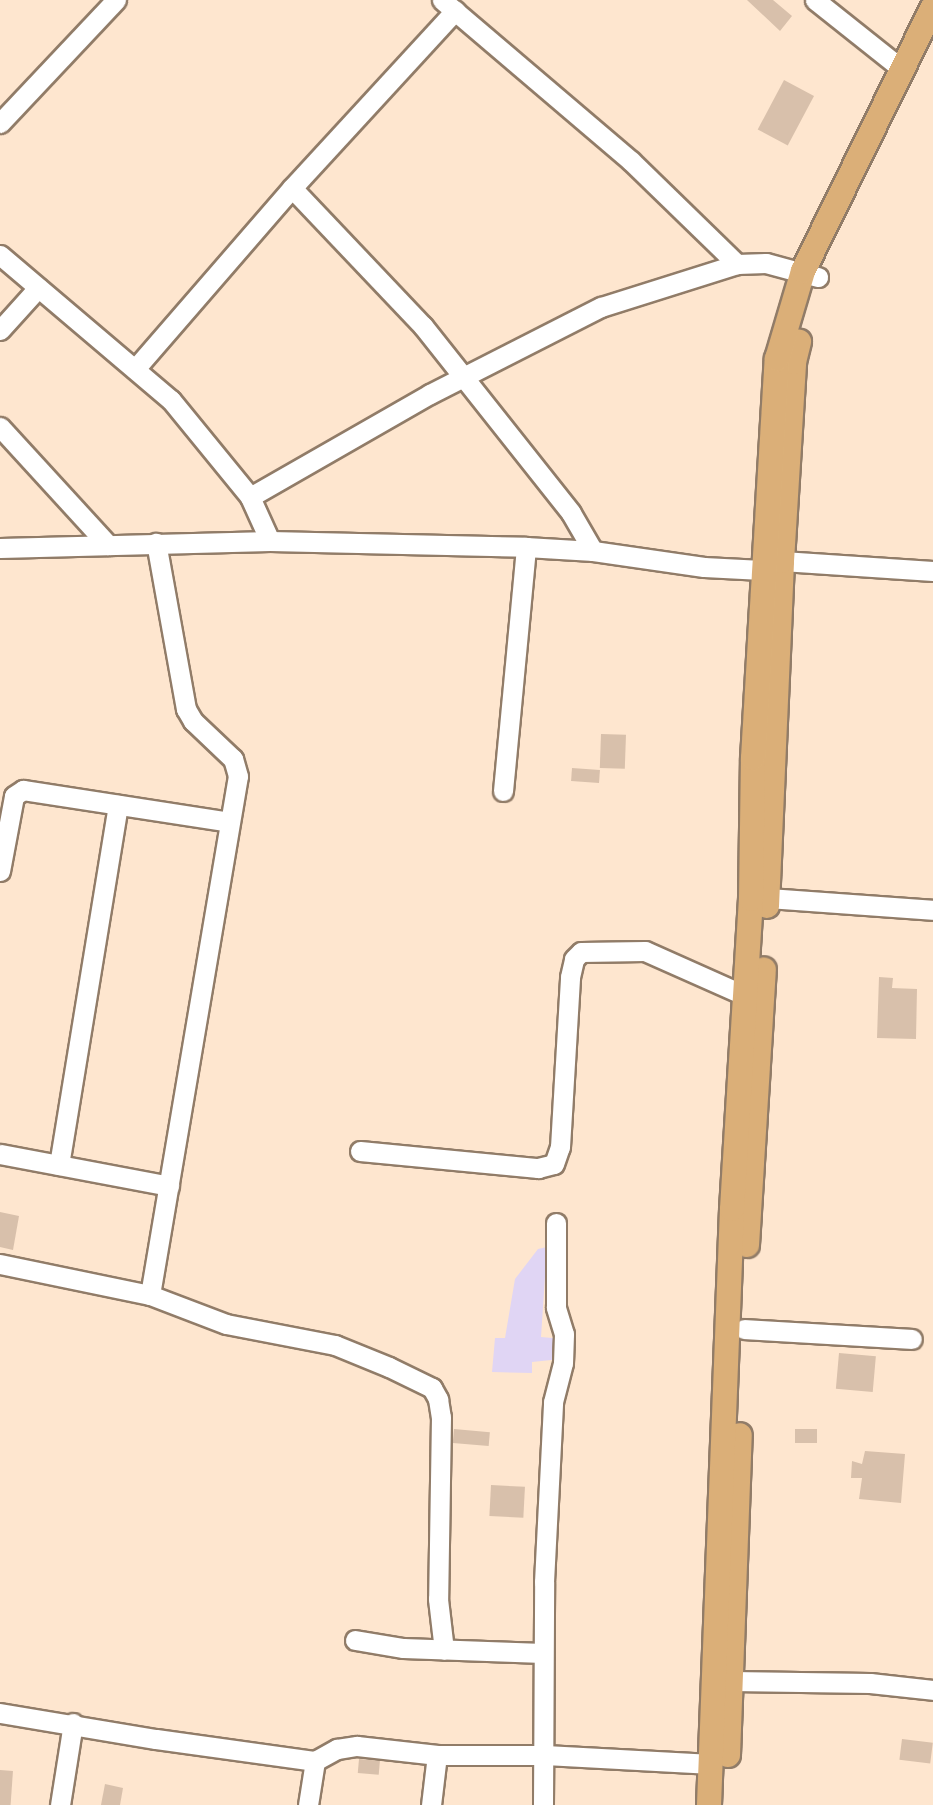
<!DOCTYPE html>
<html>
<head>
<meta charset="utf-8">
<style>
	body { margin:0 }
	#map { position:relative; width:933px; height:1805px; overflow:hidden; background:#fee6cf; font-family:"Fira Sans",sans-serif }
	div>[style] { position:absolute }
	.green>* { inset:0; background:#e0d5f4 }
	.building>* { inset:0; background:#d8c0ab; transform-origin:0 0 }
	.roads { filter:drop-shadow(2px 0 #917c68) drop-shadow(-2px 0 #917c68) drop-shadow(0 2px #917c68) drop-shadow(0 -2px #917c68) }
	.minor>* { height:19px; margin:-9.5px; padding:0 9.5px; transform-origin:9.5px; border-radius:9.5px; background:#fff }
	.major>* { height:24px; margin:-12px; padding:0 12px; transform-origin:12px; border-radius:12px; background:#dbaf78 }
	span { translate:-50% -50%; white-space:nowrap; text-align:center; line-height:1.15; -webkit-text-stroke:6px #fff; paint-order:stroke }
</style>
</head>
<body>
<div id="map">
	<div class="green">
		<div style="clip-path:polygon(547px 1247px,541px 1337px,563px 1339px,561px 1359px,532px 1362px,532px 1373px,492px 1372px,495px 1338px,505px 1338px,515px 1279px,538px 1249px)"></div>
	</div>
	<div class="building">
		<div style="clip-path:polygon(747px 0,773px 0,792px 16px,780px 31px)"></div>
		<div style="left:784px;top:80px;width:34px;height:56px;rotate:28deg"></div>
		<div style="left:601px;top:734px;width:25px;height:34px;rotate:2deg"></div>
		<div style="left:572px;top:768px;width:28px;height:13px;rotate:4deg"></div>
		<div style="clip-path:polygon(879px 977px,893px 978px,892px 988px,917px 989px,916px 1039px,877px 1038px)"></div>
		<div style="clip-path:polygon(0 1212px,19px 1216px,13px 1250px,0 1247px)"></div>
		<div style="left:839px;top:1353px;width:37px;height:36px;rotate:5deg"></div>
		<div style="left:454px;top:1429px;width:36px;height:14px;rotate:5deg"></div>
		<div style="left:795px;top:1429px;width:22px;height:14px"></div>
		<div style="clip-path:polygon(865px 1451px,905px 1454px,901px 1503px,859px 1499px,862px 1478px,851px 1478px,852px 1461px,862px 1464px)"></div>
		<div style="left:491px;top:1485px;width:34px;height:31px;rotate:3deg"></div>
		<div style="left:902px;top:1739px;width:31px;height:21px;rotate:7deg"></div>
		<div style="left:359px;top:1759px;width:21px;height:14px;rotate:5deg"></div>
		<div style="left:0;top:1770px;width:13px;height:35px;rotate:4deg"></div>
		<div style="clip-path:polygon(105px 1784px,123px 1788px,120px 1805px,101px 1805px)"></div>
	</div>
	<div class="roads">
		<div class="minor">
			<div style="left:442px;top:0;width:248px;rotate:40.4deg"></div>
			<div style="left:631px;top:161px;width:148px;rotate:44.2deg"></div>
			<div style="left:815px;top:0;width:112px;rotate:38.5deg"></div>
			<div style="left:0;top:123px;width:169px;rotate:-46.7deg"></div>
			<div style="left:292px;top:188px;width:190px;rotate:46.5deg"></div>
			<div style="left:423px;top:326px;width:238px;rotate:51.6deg"></div>
			<div style="left:571px;top:513px;width:44px;rotate:59.9deg"></div>
			<div style="left:0;top:255px;width:224px;rotate:40.3deg"></div>
			<div style="left:171px;top:400px;width:125px;rotate:50.8deg"></div>
			<div style="left:250px;top:497px;width:48px;rotate:65.6deg"></div>
			<div style="left:0;top:330px;width:57px;rotate:-47.9deg"></div>
			<div style="left:135px;top:369px;width:240px;rotate:-49.1deg"></div>
			<div style="left:292px;top:188px;width:241px;rotate:-47.4deg"></div>
			<div style="left:0;top:427px;width:160px;rotate:47.5deg"></div>
			<div style="left:250px;top:497px;width:207px;rotate:-29.8deg"></div>
			<div style="left:430px;top:394px;width:192px;rotate:-27deg"></div>
			<div style="left:601px;top:307px;width:143px;rotate:-17.5deg"></div>
			<div style="left:737px;top:264px;width:29px;rotate:-2deg"></div>
			<div style="left:766px;top:263px;width:54px;rotate:15.1deg"></div>
			<div style="left:0;top:548px;width:270px;rotate:-1.5deg"></div>
			<div style="left:270px;top:541px;width:256px;rotate:1.3deg"></div>
			<div style="left:526px;top:547px;width:67px;rotate:3.4deg"></div>
			<div style="left:593px;top:551px;width:112px;rotate:8.2deg"></div>
			<div style="left:704px;top:567px;width:58px;rotate:3deg"></div>
			<div style="left:782px;top:561px;width:151px;rotate:3.8deg"></div>
			<div style="left:503px;top:791px;width:245px;rotate:-84.6deg"></div>
			<div style="left:0;top:871px;width:76px;rotate:-79.4deg"></div>
			<div style="left:14px;top:796px;width:11px;rotate:-34deg"></div>
			<div style="left:23px;top:790px;width:209px;rotate:8.8deg"></div>
			<div style="left:767px;top:898px;width:166px;rotate:4.1deg"></div>
			<div style="left:360px;top:1151px;width:179px;rotate:5.5deg"></div>
			<div style="left:538px;top:1168px;width:16px;rotate:-14deg"></div>
			<div style="left:554px;top:1164px;width:18px;rotate:-71deg"></div>
			<div style="left:560px;top:1147px;width:170px;rotate:-86.6deg"></div>
			<div style="left:570px;top:977px;width:18px;rotate:-77deg"></div>
			<div style="left:574px;top:959px;width:10px;rotate:-45deg"></div>
			<div style="left:581px;top:952px;width:64px;rotate:-0.9deg"></div>
			<div style="left:645px;top:951px;width:111px;rotate:24deg"></div>
			<div style="left:0;top:1154px;width:172px;rotate:10.7deg"></div>
			<div style="left:59px;top:1165px;width:365px;rotate:-80.7deg"></div>
			<div style="left:0;top:1264px;width:153px;rotate:11.7deg"></div>
			<div style="left:150px;top:1295px;width:81px;rotate:20.9deg"></div>
			<div style="left:226px;top:1324px;width:111px;rotate:10.9deg"></div>
			<div style="left:335px;top:1345px;width:58px;rotate:22.2deg"></div>
			<div style="left:389px;top:1367px;width:48px;rotate:26deg"></div>
			<div style="left:432px;top:1388px;width:13px;rotate:61deg"></div>
			<div style="left:438px;top:1399px;width:18px;rotate:81deg"></div>
			<div style="left:441px;top:1417px;width:182px;rotate:90.9deg"></div>
			<div style="left:438px;top:1599px;width:51px;rotate:83.3deg"></div>
			<div style="left:150px;top:1295px;width:526px;rotate:-80.38deg"></div>
			<div style="left:238px;top:776px;width:18px;rotate:-106deg"></div>
			<div style="left:233px;top:759px;width:55px;rotate:-136.5deg"></div>
			<div style="left:193px;top:721px;width:14px;rotate:-120deg"></div>
			<div style="left:186px;top:709px;width:169px;rotate:-100.2deg"></div>
			<div style="left:744px;top:1329px;width:168px;rotate:3.4deg"></div>
			<div style="left:355px;top:1640px;width:49px;rotate:9.5deg"></div>
			<div style="left:403px;top:1648px;width:140px;rotate:2deg"></div>
			<div style="left:731px;top:1681px;width:139px;rotate:0.8deg"></div>
			<div style="left:870px;top:1683px;width:63px;rotate:6.3deg"></div>
			<div style="left:0;top:1713px;width:158px;rotate:9.5deg"></div>
			<div style="left:156px;top:1739px;width:161px;rotate:7.9deg"></div>
			<div style="left:315px;top:1761px;width:25px;rotate:-29deg"></div>
			<div style="left:337px;top:1749px;width:20px;rotate:-9deg"></div>
			<div style="left:357px;top:1746px;width:81px;rotate:6.4deg"></div>
			<div style="left:437px;top:1755px;width:108px"></div>
			<div style="left:545px;top:1755px;width:167px;rotate:3.1deg"></div>
			<div style="left:60px;top:1805px;width:83px;rotate:-81deg"></div>
			<div style="left:308px;top:1805px;width:45px;rotate:-81deg"></div>
			<div style="left:431px;top:1805px;width:50px;rotate:-83.2deg"></div>
			<div style="left:543px;top:1805px;width:223px;rotate:-89.7deg"></div>
			<div style="left:544px;top:1582px;width:180px;rotate:-87.1deg"></div>
			<div style="left:553px;top:1402px;width:40px;rotate:-75.6deg"></div>
			<div style="left:563px;top:1363px;width:29px;rotate:-88deg"></div>
			<div style="left:564px;top:1334px;width:28px;rotate:-107deg"></div>
			<div style="left:556px;top:1307px;width:84px;rotate:-90deg"></div>
		</div>
		<div class="major">
			<div style="left:767px;top:906px;width:345px;rotate:-87.5deg"></div>
			<div style="left:782px;top:561px;width:199px;rotate:-86.5deg"></div>
			<div style="left:794px;top:362px;width:21px;rotate:-76deg"></div>
			<div style="left:747px;top:1245px;width:276px;rotate:-86.5deg"></div>
			<div style="left:728px;top:1755px;width:320px;rotate:-87.9deg"></div>
			<div style="left:709px;top:1805px;width:596px;rotate:-87.79deg"></div>
			<div style="left:732px;top:1209px;width:311px;rotate:-86.5deg"></div>
			<div style="left:751px;top:899px;width:141px;rotate:-89.2deg"></div>
			<div style="left:753px;top:758px;width:400px;rotate:-86.6deg"></div>
			<div style="left:777px;top:359px;width:92px;rotate:-73.5deg"></div>
			<div style="left:803px;top:271px;width:294px;rotate:-63.8deg"></div>
		</div>
	</div>
</div>
</body>
</html>
